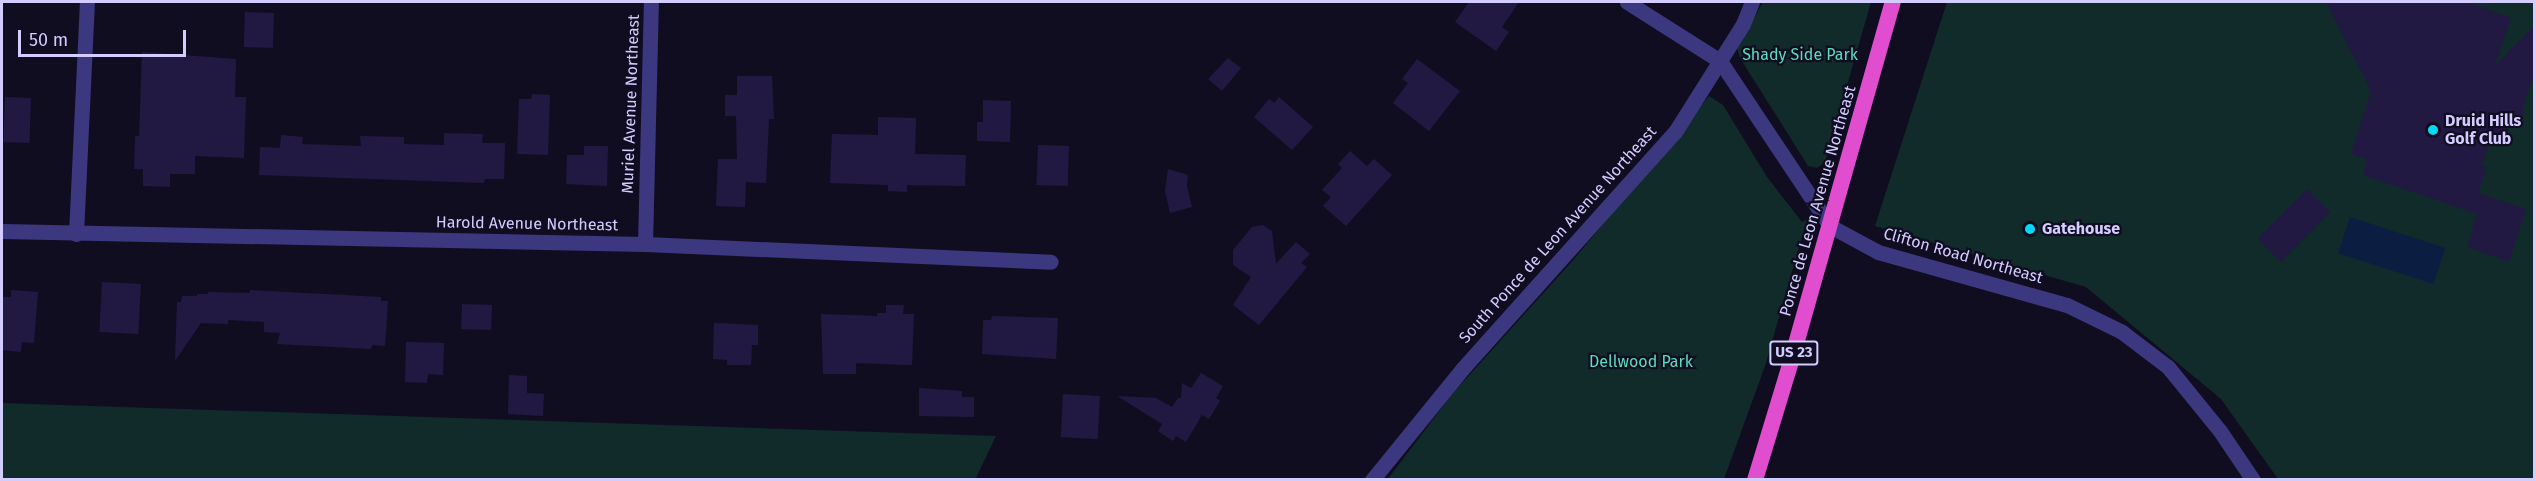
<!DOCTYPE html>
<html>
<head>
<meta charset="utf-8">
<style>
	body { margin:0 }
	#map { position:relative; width:2536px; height:481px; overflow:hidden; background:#110d21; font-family:"Fira Sans",sans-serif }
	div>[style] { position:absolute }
	.green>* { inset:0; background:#102b2a }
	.water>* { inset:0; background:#0b1e42; transform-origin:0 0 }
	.building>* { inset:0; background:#221942; transform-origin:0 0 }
	.minor>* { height:15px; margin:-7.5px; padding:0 7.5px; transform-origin:7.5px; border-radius:7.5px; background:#3c3880 }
	.tertiary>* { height:15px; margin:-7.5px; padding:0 7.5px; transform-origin:7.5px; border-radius:7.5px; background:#3c3880 }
	.trunk>* { height:16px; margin:-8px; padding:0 8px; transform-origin:8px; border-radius:8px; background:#e04dce }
	.dots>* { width:16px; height:16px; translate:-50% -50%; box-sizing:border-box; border:3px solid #110d21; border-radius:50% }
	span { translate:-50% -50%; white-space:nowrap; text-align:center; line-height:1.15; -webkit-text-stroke:4.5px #110d21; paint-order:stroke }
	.shield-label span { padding:2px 4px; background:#110d21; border:2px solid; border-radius:4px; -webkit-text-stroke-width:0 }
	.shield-label { font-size:15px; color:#d3ccff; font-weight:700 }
	.park-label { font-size:16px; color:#58dfc0 }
	.street-label { font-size:16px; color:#d3ccff }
	.poi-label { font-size:16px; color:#d3ccff; font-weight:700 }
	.left { translate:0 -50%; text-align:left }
	.frame { position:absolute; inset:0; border:3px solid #d3ccff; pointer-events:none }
	.scale { position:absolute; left:18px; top:30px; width:168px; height:27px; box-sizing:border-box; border:3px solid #d3ccff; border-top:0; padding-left:8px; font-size:18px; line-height:21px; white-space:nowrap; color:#d3ccff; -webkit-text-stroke:4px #110d21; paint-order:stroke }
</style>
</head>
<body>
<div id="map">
	<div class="green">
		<div style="clip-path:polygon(1763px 2px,1871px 2px,1825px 162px,1817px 168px,1808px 166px,1740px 58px,1737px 48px)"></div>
		<div style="clip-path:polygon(1947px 2px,2534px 2px,2534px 479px,2278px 479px,2221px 399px,2086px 287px,1875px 226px)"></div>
		<div style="clip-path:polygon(1709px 96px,1723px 105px,1767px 177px,1802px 222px,1807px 219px,1765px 366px,1724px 479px,1387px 480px,1454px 392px,1575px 258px)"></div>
		<div style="clip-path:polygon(2px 403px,996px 436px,975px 480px,2px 480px)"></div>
	</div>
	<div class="water">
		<div style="left:2350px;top:217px;width:100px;height:38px;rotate:18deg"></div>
	</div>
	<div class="building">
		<div style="clip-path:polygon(1469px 2px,1519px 2px,1502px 27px,1509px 32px,1496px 51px,1455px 22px)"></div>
		<div style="clip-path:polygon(2326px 2px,2467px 2px,2511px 18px,2495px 66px,2535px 25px,2535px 73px,2523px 106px,2523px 115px,2517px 123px,2509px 125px,2505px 138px,2492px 135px,2482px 165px,2487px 167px,2478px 193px,2526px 209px,2509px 262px,2467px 247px,2477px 214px,2363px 175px,2367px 159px,2351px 154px,2371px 91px)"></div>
		<div style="left:245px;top:12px;width:29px;height:35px;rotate:2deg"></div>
		<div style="clip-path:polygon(142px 52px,236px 59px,235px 97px,246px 97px,244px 158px,195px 156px,195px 174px,170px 174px,170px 187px,143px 186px,143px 169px,134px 169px,135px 136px,139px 136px)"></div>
		<div style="clip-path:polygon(1228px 58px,1241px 68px,1222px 91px,1208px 79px)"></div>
		<div style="clip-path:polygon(1417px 59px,1460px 91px,1429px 131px,1393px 103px,1408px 83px,1402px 79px)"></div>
		<div style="clip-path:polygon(737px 76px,772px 76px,774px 119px,769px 119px,766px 183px,746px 182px,745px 207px,716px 206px,718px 159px,737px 159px,736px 116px,725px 116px,725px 95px,737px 95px)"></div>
		<div style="clip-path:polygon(532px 94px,550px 95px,548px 155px,517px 154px,519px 99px,531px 99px)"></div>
		<div style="left:5px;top:97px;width:26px;height:45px;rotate:2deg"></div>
		<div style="clip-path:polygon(1279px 97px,1313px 127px,1292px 150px,1254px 117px,1269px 99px,1274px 103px)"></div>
		<div style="clip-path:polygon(983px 100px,1011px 101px,1010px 142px,977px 141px,977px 122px,983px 122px)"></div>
		<div style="clip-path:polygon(878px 117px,916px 118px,915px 154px,966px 155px,965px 186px,907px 185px,907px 192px,888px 191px,888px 185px,830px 183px,832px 134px,878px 135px)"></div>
		<div style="clip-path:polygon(444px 133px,483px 134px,482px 143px,505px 143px,504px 179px,485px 179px,484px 183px,259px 175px,260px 147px,280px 148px,281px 135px,303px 137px,302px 144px,361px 146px,360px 136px,404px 137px,404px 144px,444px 145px)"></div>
		<div style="left:1038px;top:145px;width:31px;height:40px;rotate:2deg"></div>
		<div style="clip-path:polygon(584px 146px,608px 146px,607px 186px,566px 184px,567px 155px,584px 155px)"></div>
		<div style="clip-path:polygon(1350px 151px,1367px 166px,1374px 159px,1392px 175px,1346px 226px,1323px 206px,1331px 197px,1322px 190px,1342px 168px,1338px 164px)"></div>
		<div style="clip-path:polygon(1168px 169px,1188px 175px,1187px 186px,1192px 207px,1170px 213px,1165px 191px)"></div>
		<div style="left:2307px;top:189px;width:33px;height:70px;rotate:45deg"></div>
		<div style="clip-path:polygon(1263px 225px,1272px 231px,1276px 264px,1296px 242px,1310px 254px,1301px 263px,1307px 267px,1259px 325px,1233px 305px,1251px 277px,1233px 265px,1233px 250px,1252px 227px)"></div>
		<div style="left:102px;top:282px;width:39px;height:50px;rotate:3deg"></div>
		<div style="clip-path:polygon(11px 290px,38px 292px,34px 343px,22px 342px,21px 352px,2px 350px,3px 297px,11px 297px)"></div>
		<div style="clip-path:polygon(250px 290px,381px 297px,381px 301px,388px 301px,385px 346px,372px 345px,371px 349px,277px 344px,280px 333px,264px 332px,264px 322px,228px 320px,228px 324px,201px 323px,175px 361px,177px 302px,181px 302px,182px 296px,197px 296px,197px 294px,208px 294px,208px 292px,250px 293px)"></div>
		<div style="left:462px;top:304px;width:30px;height:25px;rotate:2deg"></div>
		<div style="clip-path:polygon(886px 305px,904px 305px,903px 314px,914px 314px,912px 365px,856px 363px,856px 374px,823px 374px,821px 314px,877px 316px,877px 313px,886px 313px)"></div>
		<div style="clip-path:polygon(992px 316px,1058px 318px,1056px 359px,982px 354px,983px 320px,991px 320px)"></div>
		<div style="clip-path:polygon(714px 323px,758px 325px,758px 345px,752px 345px,751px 365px,727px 365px,727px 360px,713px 359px)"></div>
		<div style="clip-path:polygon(406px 342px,444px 343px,443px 375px,428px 374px,427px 383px,405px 382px)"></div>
		<div style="clip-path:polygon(1201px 373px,1223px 386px,1216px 398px,1220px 401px,1209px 419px,1202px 415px,1186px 442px,1176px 436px,1173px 441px,1158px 431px,1162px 424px,1117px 396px,1156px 398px,1172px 407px,1178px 398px,1181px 398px,1182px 383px,1191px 388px)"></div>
		<div style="clip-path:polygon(509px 375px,527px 376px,527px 393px,544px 394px,543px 416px,508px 414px)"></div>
		<div style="clip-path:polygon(919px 388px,962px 391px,962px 397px,974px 397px,974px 417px,919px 416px)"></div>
		<div style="left:1063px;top:394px;width:37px;height:43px;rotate:3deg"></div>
	</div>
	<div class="minor">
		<div style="left:2px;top:231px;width:643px;rotate:1.16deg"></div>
		<div style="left:645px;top:244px;width:406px;rotate:2.5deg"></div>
		<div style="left:76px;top:234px;width:232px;rotate:-87.3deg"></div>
		<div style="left:645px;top:244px;width:242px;rotate:-88.6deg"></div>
		<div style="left:1372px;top:480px;width:144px;rotate:-50.9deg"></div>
		<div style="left:1463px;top:368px;width:317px;rotate:-48.1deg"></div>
		<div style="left:1675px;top:132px;width:128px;rotate:-57.8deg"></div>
		<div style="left:1743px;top:24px;width:24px;rotate:-68deg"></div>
	</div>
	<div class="tertiary">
		<div style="left:1627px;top:2px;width:110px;rotate:32.4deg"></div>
		<div style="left:1720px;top:61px;width:198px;rotate:56.3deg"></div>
		<div style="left:1830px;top:226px;width:55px;rotate:28.4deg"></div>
		<div style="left:1878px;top:252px;width:196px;rotate:15.7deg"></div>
		<div style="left:2067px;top:305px;width:61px;rotate:26.1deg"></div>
		<div style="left:2122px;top:332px;width:58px;rotate:37.3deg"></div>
		<div style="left:2168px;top:367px;width:82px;rotate:50.9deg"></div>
		<div style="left:2220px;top:431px;width:59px;rotate:56deg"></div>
	</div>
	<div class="trunk">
		<div style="left:1755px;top:480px;width:127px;rotate:-73.1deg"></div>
		<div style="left:1792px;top:358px;width:370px;rotate:-74.2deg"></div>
	</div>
	<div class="dots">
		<div style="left:2433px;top:130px;background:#00daf7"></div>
		<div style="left:2030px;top:229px;background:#00daf7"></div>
	</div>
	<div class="shield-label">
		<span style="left:1794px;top:353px">US 23</span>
	</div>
	<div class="park-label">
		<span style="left:1800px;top:55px">Shady Side Park</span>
		<span style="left:1641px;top:362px">Dellwood Park</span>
	</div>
	<div class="street-label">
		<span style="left:631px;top:104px;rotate:-88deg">Muriel Avenue Northeast</span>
		<span style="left:1818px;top:201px;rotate:-74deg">Ponce de Leon Avenue Northeast</span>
		<span style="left:527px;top:224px;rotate:1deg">Harold Avenue Northeast</span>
		<span style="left:1558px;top:235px;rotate:-48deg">South Ponce de Leon Avenue Northeast</span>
		<span style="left:1963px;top:256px;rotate:16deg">Clifton Road Northeast</span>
	</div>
	<div class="poi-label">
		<span class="left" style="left:2445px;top:130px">Druid Hills<br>Golf Club</span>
		<span class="left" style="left:2042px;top:229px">Gatehouse</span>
	</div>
	<div class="frame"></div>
	<div class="scale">50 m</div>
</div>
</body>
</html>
